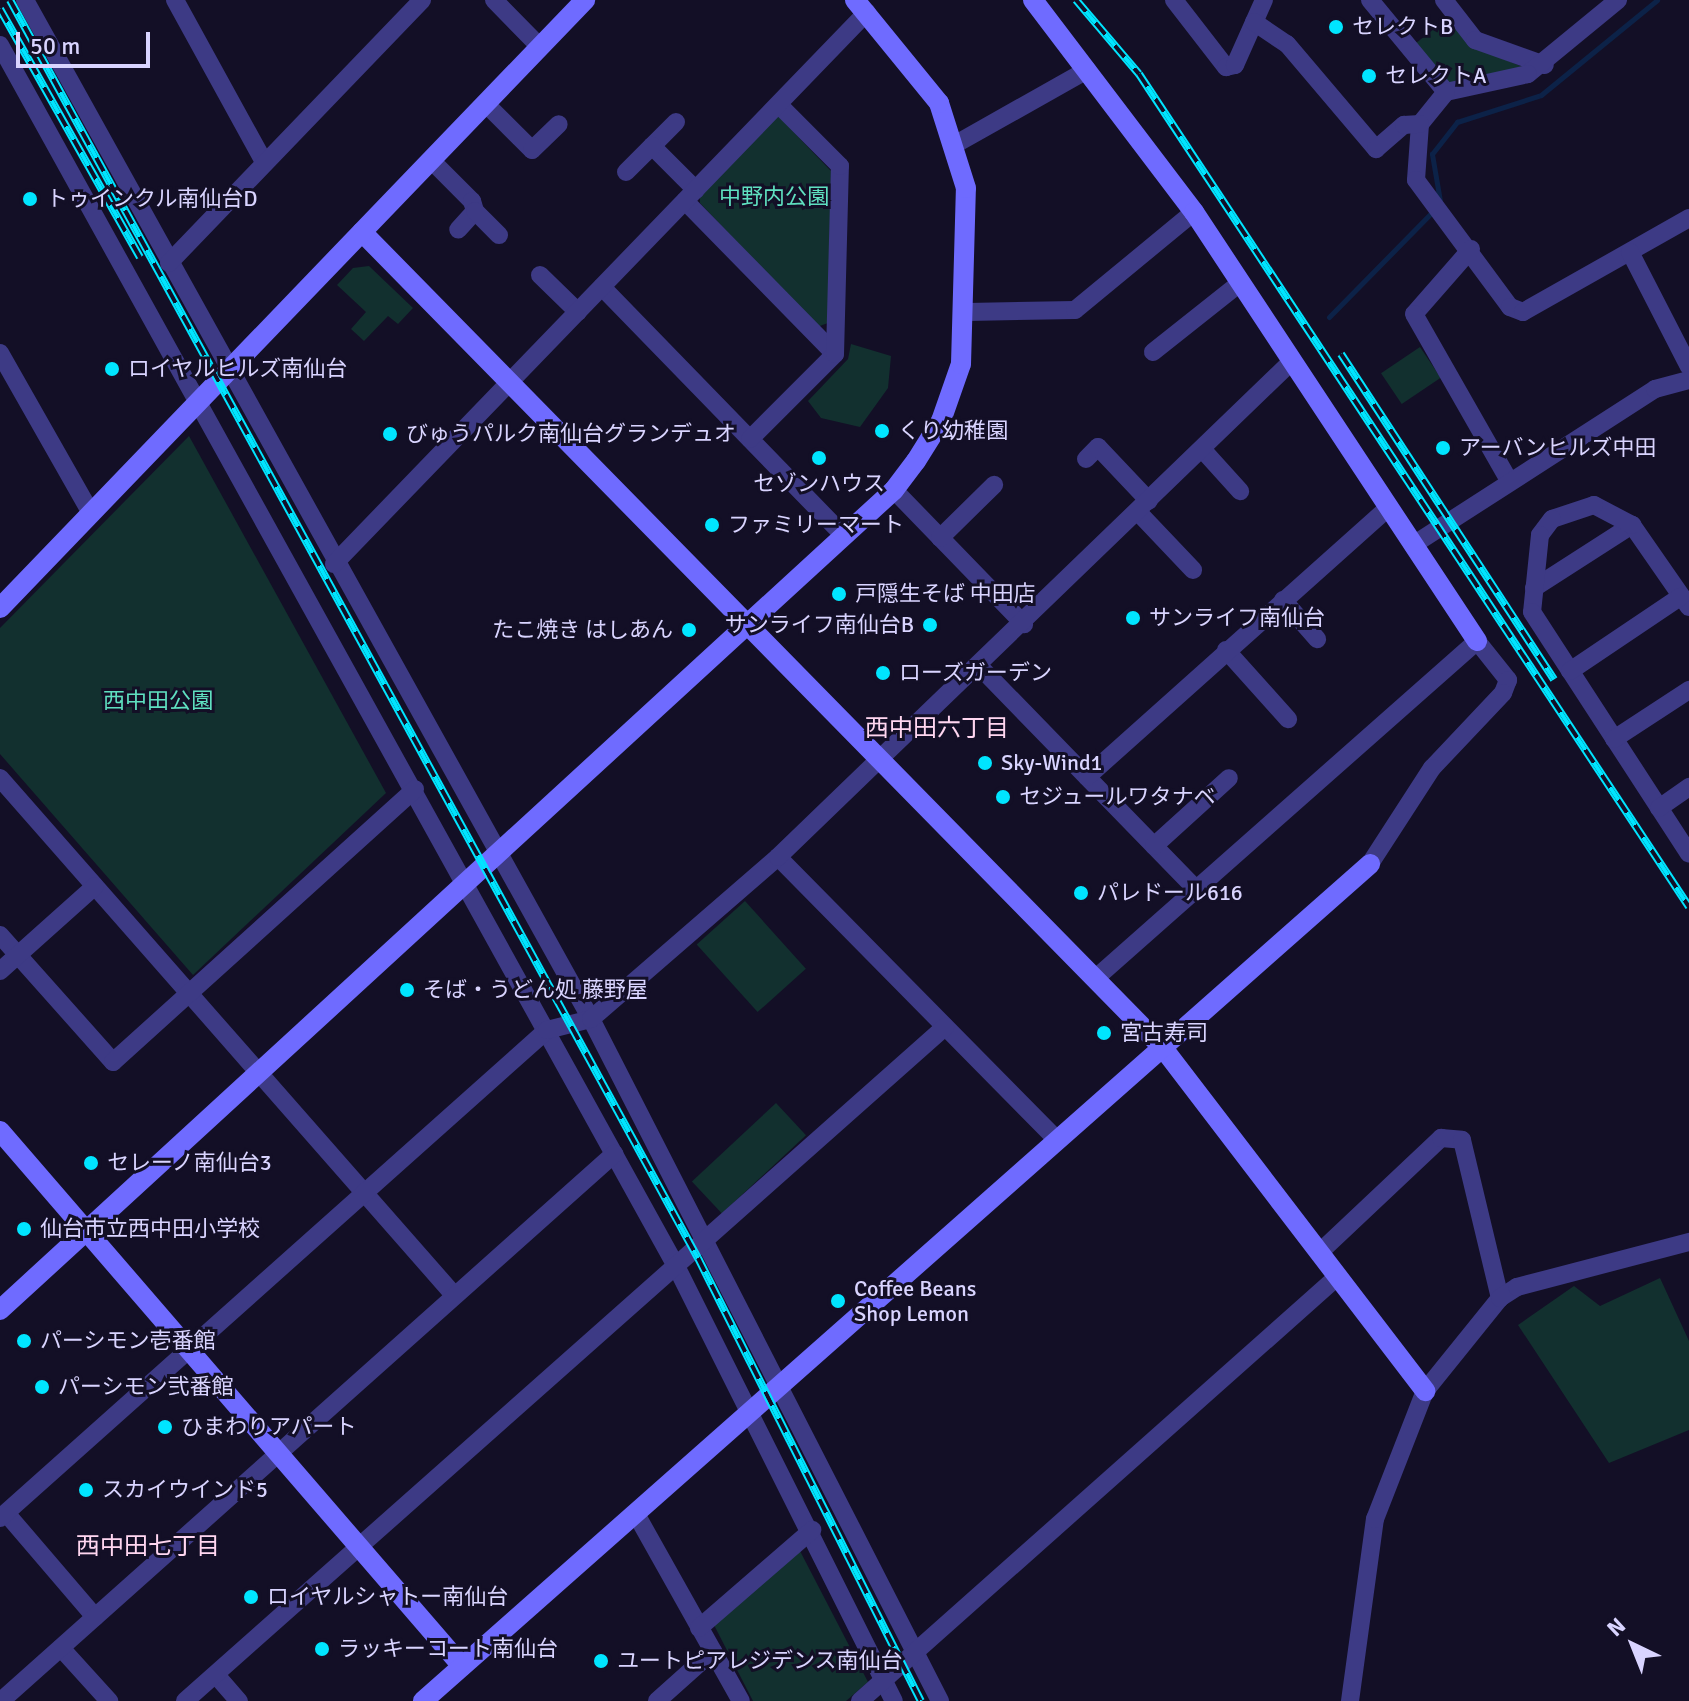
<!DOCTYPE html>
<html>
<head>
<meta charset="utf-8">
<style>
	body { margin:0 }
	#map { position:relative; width:1689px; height:1701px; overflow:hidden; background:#130f26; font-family:Signika,"Noto Sans JP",sans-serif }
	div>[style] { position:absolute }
	.green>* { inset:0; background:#12302f; transform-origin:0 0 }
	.stream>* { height:5px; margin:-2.5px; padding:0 2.5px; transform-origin:2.5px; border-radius:2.5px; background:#0c2248 }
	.street>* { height:18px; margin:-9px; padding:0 9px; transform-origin:9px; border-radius:9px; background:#3d3a85 }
	.secondary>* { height:20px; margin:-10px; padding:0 10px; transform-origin:10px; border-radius:10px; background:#6f6bff }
	.rail>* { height:8px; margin-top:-4px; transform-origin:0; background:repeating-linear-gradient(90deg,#130f26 0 15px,#00e5ff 0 30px); box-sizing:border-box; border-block:2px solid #00e5ff }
	.dots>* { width:22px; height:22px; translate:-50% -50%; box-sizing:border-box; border:4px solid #130f26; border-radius:50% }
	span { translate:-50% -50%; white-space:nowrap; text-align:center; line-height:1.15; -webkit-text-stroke:6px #130f26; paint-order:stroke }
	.poi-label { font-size:22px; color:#d9d4ff }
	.left { translate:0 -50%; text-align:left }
	.right { translate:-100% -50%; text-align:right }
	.park-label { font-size:22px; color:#5fe0c0 }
	.neighbourhood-label { font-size:24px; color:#ffd6f0 }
	.north { position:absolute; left:1593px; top:1605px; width:80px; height:80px; -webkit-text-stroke:6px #130f26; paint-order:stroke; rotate:317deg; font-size:22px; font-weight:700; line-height:32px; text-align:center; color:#d9d4ff }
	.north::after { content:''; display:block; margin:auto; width:28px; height:36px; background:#d9d4ff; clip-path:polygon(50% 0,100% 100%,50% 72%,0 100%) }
	.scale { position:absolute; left:16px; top:32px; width:134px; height:36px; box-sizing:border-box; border:4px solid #d9d4ff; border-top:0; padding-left:10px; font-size:24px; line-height:28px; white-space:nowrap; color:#d9d4ff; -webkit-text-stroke:6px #130f26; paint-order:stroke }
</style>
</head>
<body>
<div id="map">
	<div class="green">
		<div style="clip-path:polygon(1448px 18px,1469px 45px,1528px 69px,1451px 87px,1416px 43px)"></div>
		<div style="clip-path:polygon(778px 116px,831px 171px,828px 323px,817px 327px,700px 203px,700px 193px)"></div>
		<div style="clip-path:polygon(369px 266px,413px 308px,398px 324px,388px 316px,364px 341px,351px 329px,366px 312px,337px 285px,353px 268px)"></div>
		<div style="clip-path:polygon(851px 344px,891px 356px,888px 388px,860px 427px,821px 418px,808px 401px,848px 359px)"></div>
		<div style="left:1420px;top:347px;width:37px;height:47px;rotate:56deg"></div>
		<div style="clip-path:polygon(189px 436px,386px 793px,193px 975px,0 754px,0 628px)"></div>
		<div style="left:745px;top:901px;width:91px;height:65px;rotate:48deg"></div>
		<div style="left:776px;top:1103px;width:44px;height:115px;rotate:47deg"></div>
		<div style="clip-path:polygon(1660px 1278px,1689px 1341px,1689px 1430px,1609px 1463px,1518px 1325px,1574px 1286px,1600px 1306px)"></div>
		<div style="clip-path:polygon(800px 1551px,868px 1682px,846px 1701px,753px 1701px,714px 1625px)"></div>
	</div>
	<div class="stream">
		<div style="left:1440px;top:201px;width:48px;rotate:-99.7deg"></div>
		<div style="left:1432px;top:154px;width:41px;rotate:-52deg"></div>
		<div style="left:1457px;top:122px;width:88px;rotate:-17.8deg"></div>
		<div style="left:1541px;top:95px;width:150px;rotate:-39.3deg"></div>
		<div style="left:1329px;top:317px;width:151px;rotate:-45.5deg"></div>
	</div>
	<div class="street">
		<div style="left:25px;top:0;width:1166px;rotate:60.95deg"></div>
		<div style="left:591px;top:1019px;width:766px;rotate:62.9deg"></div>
		<div style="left:175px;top:0;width:185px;rotate:61.2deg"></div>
		<div style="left:494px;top:0;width:66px;rotate:45.6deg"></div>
		<div style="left:1174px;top:0;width:85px;rotate:52.2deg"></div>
		<div style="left:1226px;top:67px;width:9px;rotate:-13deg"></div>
		<div style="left:1235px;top:65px;width:71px;rotate:-66deg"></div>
		<div style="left:1370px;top:0;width:119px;rotate:50.4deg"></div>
		<div style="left:1444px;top:0;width:51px;rotate:52.2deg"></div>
		<div style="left:1475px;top:40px;width:74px;rotate:19.7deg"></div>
		<div style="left:1618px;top:0;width:117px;rotate:140.6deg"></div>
		<div style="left:1528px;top:74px;width:84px;rotate:167.6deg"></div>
		<div style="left:1446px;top:92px;width:41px;rotate:129.1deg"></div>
		<div style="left:1420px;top:124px;width:56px;rotate:94.1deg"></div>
		<div style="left:1416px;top:180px;width:158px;rotate:53.5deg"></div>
		<div style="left:1510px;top:307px;width:14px;rotate:21deg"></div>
		<div style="left:1523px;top:312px;width:191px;rotate:-29.5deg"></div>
		<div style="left:1254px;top:22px;width:40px;rotate:34deg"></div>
		<div style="left:1287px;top:44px;width:138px;rotate:49.7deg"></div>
		<div style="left:1376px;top:149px;width:37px;rotate:-41deg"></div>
		<div style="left:1404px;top:125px;width:16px;rotate:-4deg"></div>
		<div style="left:0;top:45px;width:1398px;rotate:61.03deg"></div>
		<div style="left:677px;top:1268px;width:484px;rotate:63.4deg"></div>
		<div style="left:486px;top:104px;width:65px;rotate:45deg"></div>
		<div style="left:532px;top:150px;width:37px;rotate:-44deg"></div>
		<div style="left:676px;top:122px;width:34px;rotate:135deg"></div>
		<div style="left:652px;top:146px;width:62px;rotate:45deg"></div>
		<div style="left:954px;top:145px;width:153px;rotate:-29.4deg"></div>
		<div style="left:431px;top:160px;width:58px;rotate:45deg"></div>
		<div style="left:472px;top:201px;width:10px;rotate:73deg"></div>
		<div style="left:475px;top:211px;width:25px;rotate:132deg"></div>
		<div style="left:626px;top:172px;width:37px;rotate:-45deg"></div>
		<div style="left:685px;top:201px;width:214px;rotate:45.6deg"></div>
		<div style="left:475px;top:211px;width:34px;rotate:45deg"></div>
		<div style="left:1471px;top:249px;width:86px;rotate:131.2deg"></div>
		<div style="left:1414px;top:314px;width:193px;rotate:60.3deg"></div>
		<div style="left:1630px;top:252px;width:129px;rotate:62.8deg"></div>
		<div style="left:169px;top:263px;width:365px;rotate:-46.1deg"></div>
		<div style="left:540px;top:275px;width:53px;rotate:44.2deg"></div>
		<div style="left:602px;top:287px;width:346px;rotate:45.8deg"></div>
		<div style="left:967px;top:312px;width:108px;rotate:-1.1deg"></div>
		<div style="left:1075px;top:310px;width:154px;rotate:-39.5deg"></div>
		<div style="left:1153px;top:352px;width:111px;rotate:-38.4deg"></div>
		<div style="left:0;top:353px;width:184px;rotate:60.4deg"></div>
		<div style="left:750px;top:439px;width:120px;rotate:-45deg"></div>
		<div style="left:835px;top:354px;width:188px;rotate:-88.5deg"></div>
		<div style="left:840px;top:166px;width:86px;rotate:-135deg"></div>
		<div style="left:1202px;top:449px;width:57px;rotate:47.9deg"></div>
		<div style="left:1086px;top:459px;width:17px;rotate:-45deg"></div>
		<div style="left:1098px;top:447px;width:74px;rotate:46.6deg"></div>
		<div style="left:894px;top:490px;width:187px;rotate:45.9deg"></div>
		<div style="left:1138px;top:512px;width:80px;rotate:46.5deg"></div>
		<div style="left:940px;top:538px;width:76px;rotate:-44.5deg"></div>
		<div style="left:1413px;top:545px;width:288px;rotate:-32.8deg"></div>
		<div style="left:1655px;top:389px;width:35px;rotate:-15deg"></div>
		<div style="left:334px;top:564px;width:767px;rotate:-46deg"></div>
		<div style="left:1534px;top:588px;width:117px;rotate:-32.7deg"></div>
		<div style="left:1283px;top:600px;width:52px;rotate:48.9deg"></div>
		<div style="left:1689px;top:607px;width:100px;rotate:-124.8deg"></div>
		<div style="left:1632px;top:525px;width:43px;rotate:-152.2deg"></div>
		<div style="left:1594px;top:505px;width:44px;rotate:161.6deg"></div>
		<div style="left:1552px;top:519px;width:20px;rotate:127deg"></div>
		<div style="left:1540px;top:535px;width:77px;rotate:95.9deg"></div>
		<div style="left:1532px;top:612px;width:288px;rotate:57deg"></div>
		<div style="left:1226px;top:650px;width:93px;rotate:48.1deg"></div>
		<div style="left:980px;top:667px;width:308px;rotate:45.8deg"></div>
		<div style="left:1570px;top:671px;width:133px;rotate:-33.9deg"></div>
		<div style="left:1614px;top:739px;width:90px;rotate:-33.2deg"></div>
		<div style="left:1087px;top:777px;width:404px;rotate:-41.8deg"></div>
		<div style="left:0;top:778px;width:688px;rotate:48.71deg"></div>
		<div style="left:1659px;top:808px;width:37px;rotate:-35deg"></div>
		<div style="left:1154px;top:846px;width:101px;rotate:-42.2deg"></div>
		<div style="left:778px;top:857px;width:397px;rotate:45.4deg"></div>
		<div style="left:0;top:935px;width:170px;rotate:48.3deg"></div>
		<div style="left:113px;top:1062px;width:407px;rotate:-42.1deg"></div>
		<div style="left:0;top:971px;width:127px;rotate:-41.8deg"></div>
		<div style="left:1097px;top:977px;width:507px;rotate:-41.48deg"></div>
		<div style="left:1477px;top:641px;width:50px;rotate:51.5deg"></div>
		<div style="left:1508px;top:680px;width:14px;rotate:111deg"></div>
		<div style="left:1503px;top:693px;width:103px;rotate:133.4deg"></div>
		<div style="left:1432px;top:768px;width:114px;rotate:122.9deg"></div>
		<div style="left:1319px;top:1253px;width:168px;rotate:-43.3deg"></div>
		<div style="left:1441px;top:1138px;width:21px;rotate:5deg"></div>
		<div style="left:1462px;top:1140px;width:163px;rotate:76.5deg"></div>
		<div style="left:6px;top:1513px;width:137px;rotate:49.4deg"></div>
		<div style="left:636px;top:1514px;width:214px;rotate:60.7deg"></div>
		<div style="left:0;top:1518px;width:733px;rotate:-41.74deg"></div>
		<div style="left:547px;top:1030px;width:45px;rotate:-14deg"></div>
		<div style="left:591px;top:1019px;width:247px;rotate:-40.9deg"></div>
		<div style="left:778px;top:857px;width:714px;rotate:-43.98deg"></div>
		<div style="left:699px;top:1628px;width:150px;rotate:-40.9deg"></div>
		<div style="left:61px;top:1648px;width:72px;rotate:47.8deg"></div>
		<div style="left:216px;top:1675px;width:35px;rotate:49deg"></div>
		<div style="left:1px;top:1701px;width:822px;rotate:-41.74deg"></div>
		<div style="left:185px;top:1701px;width:1016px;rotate:-41.57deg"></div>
		<div style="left:657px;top:1701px;width:75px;rotate:-41.8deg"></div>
		<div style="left:860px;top:1701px;width:637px;rotate:-41.63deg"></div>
		<div style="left:1350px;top:1701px;width:184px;rotate:-82.2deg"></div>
		<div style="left:1375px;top:1519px;width:137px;rotate:-68.7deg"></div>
		<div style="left:1425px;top:1391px;width:119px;rotate:-51.1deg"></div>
		<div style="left:1500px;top:1298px;width:20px;rotate:-33deg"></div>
		<div style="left:1517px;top:1287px;width:178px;rotate:-14.7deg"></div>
	</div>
	<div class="secondary">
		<div style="left:1033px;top:0;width:266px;rotate:52.8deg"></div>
		<div style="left:1194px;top:212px;width:514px;rotate:56.59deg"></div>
		<div style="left:362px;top:232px;width:1143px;rotate:45.53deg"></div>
		<div style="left:1163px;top:1048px;width:432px;rotate:52.6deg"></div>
		<div style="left:0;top:608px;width:844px;rotate:-46.1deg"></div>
		<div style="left:0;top:1131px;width:707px;rotate:49.19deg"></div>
		<div style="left:0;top:1310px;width:1213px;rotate:-42.53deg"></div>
		<div style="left:894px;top:490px;width:36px;rotate:-53deg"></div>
		<div style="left:916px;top:461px;width:47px;rotate:-58deg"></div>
		<div style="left:941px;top:421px;width:60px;rotate:-70.7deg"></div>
		<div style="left:961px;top:364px;width:176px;rotate:-88.4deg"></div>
		<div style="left:966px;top:188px;width:89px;rotate:-107.6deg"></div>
		<div style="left:939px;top:103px;width:133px;rotate:-129.2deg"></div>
		<div style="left:423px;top:1701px;width:1264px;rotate:-41.47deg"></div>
	</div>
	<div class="rail">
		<div style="left:10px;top:0;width:1434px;rotate:61.33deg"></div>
		<div style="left:698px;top:1258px;width:496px;rotate:63.3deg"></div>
		<div style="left:1076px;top:0;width:97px;rotate:49.6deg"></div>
		<div style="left:1139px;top:74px;width:998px;rotate:56.56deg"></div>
		<div style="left:0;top:9px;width:285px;rotate:60.6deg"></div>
		<div style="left:1341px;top:354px;width:389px;rotate:56.8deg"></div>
	</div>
	<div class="dots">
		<div style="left:1336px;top:27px;background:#00e5ff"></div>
		<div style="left:1369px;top:76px;background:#00e5ff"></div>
		<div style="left:30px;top:199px;background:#00e5ff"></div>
		<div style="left:112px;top:369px;background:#00e5ff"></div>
		<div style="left:882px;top:431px;background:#00e5ff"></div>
		<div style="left:390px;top:434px;background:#00e5ff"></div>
		<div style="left:1443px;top:448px;background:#00e5ff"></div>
		<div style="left:819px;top:458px;background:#00e5ff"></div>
		<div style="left:712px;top:525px;background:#00e5ff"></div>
		<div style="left:839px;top:594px;background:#00e5ff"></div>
		<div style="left:1133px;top:618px;background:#00e5ff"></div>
		<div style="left:930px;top:625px;background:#00e5ff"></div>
		<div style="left:689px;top:630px;background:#00e5ff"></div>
		<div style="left:883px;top:673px;background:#00e5ff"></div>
		<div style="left:985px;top:763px;background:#00e5ff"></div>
		<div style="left:1003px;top:797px;background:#00e5ff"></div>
		<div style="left:1081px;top:893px;background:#00e5ff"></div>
		<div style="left:407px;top:990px;background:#00e5ff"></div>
		<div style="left:1104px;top:1033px;background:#00e5ff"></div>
		<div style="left:91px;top:1163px;background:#00e5ff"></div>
		<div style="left:24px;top:1229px;background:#00e5ff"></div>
		<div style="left:838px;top:1301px;background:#00e5ff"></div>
		<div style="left:24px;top:1341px;background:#00e5ff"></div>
		<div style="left:42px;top:1387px;background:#00e5ff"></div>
		<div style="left:165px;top:1427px;background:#00e5ff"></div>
		<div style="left:86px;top:1490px;background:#00e5ff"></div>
		<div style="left:251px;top:1597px;background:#00e5ff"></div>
		<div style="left:322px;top:1649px;background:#00e5ff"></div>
		<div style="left:601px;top:1661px;background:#00e5ff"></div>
	</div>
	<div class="poi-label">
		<span class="left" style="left:1352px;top:27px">セレクトB</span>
		<span class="left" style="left:1385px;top:76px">セレクトA</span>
		<span class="left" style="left:46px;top:199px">トゥインクル南仙台D</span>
		<span class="left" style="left:128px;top:369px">ロイヤルヒルズ南仙台</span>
		<span class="left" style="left:898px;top:431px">くり幼稚園</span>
		<span class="left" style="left:406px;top:434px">びゅうパルク南仙台グランデュオ</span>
		<span class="left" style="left:1459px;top:448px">アーバンヒルズ中田</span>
		<span style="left:819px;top:484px">セゾンハウス</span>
		<span class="left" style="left:728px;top:525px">ファミリーマート</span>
		<span class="left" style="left:855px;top:594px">戸隠生そば 中田店</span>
		<span class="left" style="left:1149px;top:618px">サンライフ南仙台</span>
		<span class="right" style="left:914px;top:625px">サンライフ南仙台B</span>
		<span class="right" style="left:673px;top:630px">たこ焼き はしあん</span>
		<span class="left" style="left:899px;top:673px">ローズガーデン</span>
		<span class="left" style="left:1001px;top:763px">Sky-Wind1</span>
		<span class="left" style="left:1019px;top:797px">セジュールワタナベ</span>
		<span class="left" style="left:1097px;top:893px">パレドール616</span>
		<span class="left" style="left:423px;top:990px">そば・うどん処 藤野屋</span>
		<span class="left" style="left:1120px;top:1033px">宮古寿司</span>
		<span class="left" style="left:107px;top:1163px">セレーノ南仙台3</span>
		<span class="left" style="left:40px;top:1229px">仙台市立西中田小学校</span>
		<span class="left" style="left:854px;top:1301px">Coffee Beans<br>Shop Lemon</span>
		<span class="left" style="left:40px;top:1341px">パーシモン壱番館</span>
		<span class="left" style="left:58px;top:1387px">パーシモン弐番館</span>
		<span class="left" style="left:181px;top:1427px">ひまわりアパート</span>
		<span class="left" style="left:102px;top:1490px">スカイウインド5</span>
		<span class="left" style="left:267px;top:1597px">ロイヤルシャトー南仙台</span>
		<span class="left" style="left:338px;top:1649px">ラッキーコート南仙台</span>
		<span class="left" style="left:617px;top:1661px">ユートピアレジデンス南仙台</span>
	</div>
	<div class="park-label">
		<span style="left:774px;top:197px">中野内公園</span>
		<span style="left:158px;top:701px">西中田公園</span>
	</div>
	<div class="neighbourhood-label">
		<span style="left:937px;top:729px">西中田六丁目</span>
		<span style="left:148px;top:1547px">西中田七丁目</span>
	</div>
	<div class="north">N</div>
	<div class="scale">50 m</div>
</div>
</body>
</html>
